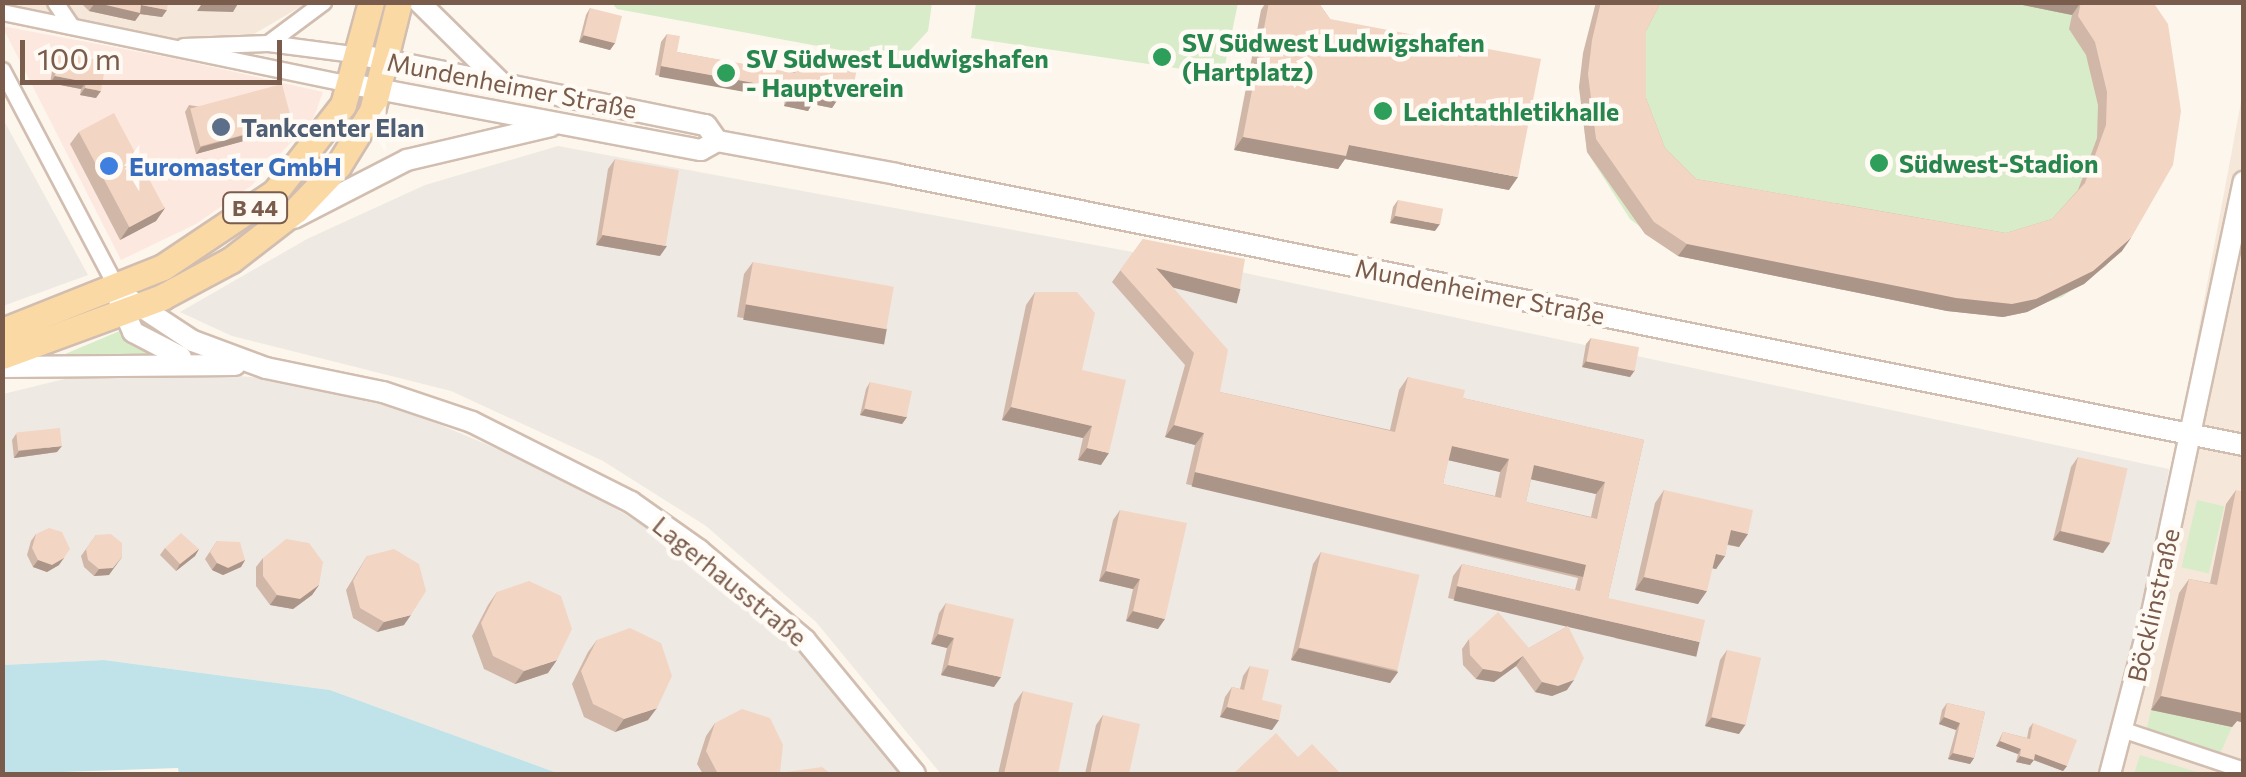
<!DOCTYPE html>
<html>
<head>
<meta charset="utf-8">
<style>
	body { margin:0 }
	#map { position:relative; width:2246px; height:777px; overflow:hidden; background:#fdf6ec; font-family:Commissioner,sans-serif }
	div>[style] { position:absolute }
	.residential>* { inset:0; background:#f5e8da }
	.commercial>* { inset:0; background:#fde8e0 }
	.industrial>* { inset:0; background:#efe9e4 }
	.green>* { inset:0; background:#d8ecc9; transform-origin:0 0 }
	.water>* { inset:0; background:#bfe3e8 }
	.roads { filter:drop-shadow(2px 0 #d1beb0) drop-shadow(-2px 0 #d1beb0) drop-shadow(0 2px #d1beb0) drop-shadow(0 -2px #d1beb0) }
	.minor>* { height:15px; margin:-7.5px; padding:0 7.5px; transform-origin:7.5px; border-radius:7.5px; background:#fff }
	.tertiary>* { height:20px; margin:-10px; padding:0 10px; transform-origin:10px; border-radius:10px; background:#fff }
	.primary>* { height:25px; margin:-12.5px; padding:0 12.5px; transform-origin:12.5px; border-radius:12.5px; background:#fbd9a5 }
	.wall>* { inset:0; background:#d1b7a8 }
	.shaded-wall>* { inset:0; background:#aa9588; transform-origin:0 0 }
	.building>* { inset:0; background:#f3d5c3; transform-origin:0 0 }
	.dots>* { width:28px; height:28px; translate:-50% -50%; box-sizing:border-box; border:5px solid #fffaf3; border-radius:50% }
	span { translate:-50% -50%; white-space:nowrap; text-align:center; line-height:1.15; -webkit-text-stroke:9px #fffaf3; paint-order:stroke }
	.shield-label span { padding:2px 8px; background:#fffaf3; border:2px solid; border-radius:8px; -webkit-text-stroke-width:0 }
	.shield-label { font-size:22px; color:#7a5c4d; font-weight:700 }
	.leisure-label { font-size:25px; color:#27864d; font-weight:700 }
	.left { translate:0 -50%; text-align:left }
	.street-label { font-size:25px; color:#7a5c4d }
	.service-label { font-size:25px; color:#4e5e75; font-weight:700 }
	.shop-label { font-size:25px; color:#366cbe; font-weight:700 }
	.frame { position:absolute; inset:0; border:5px solid #7a5c4d; pointer-events:none }
	.scale { position:absolute; left:20px; top:40px; width:262px; height:45px; box-sizing:border-box; border:5px solid #7a5c4d; border-top:0; padding-left:12px; font-size:30px; line-height:35px; white-space:nowrap; color:#7a5c4d; -webkit-text-stroke:8px #fffaf3; paint-order:stroke }
</style>
</head>
<body>
<div id="map">
	<div class="residential">
		<div style="clip-path:polygon(2px 3px,307px 3px,254px 34px,181px 42px)"></div>
		<div style="clip-path:polygon(2243px 91px,2243px 774px,2098px 774px,2135px 671px)"></div>
	</div>
	<div class="commercial">
		<div style="clip-path:polygon(2px 26px,177px 59px,323px 92px,314px 117px,251px 186px,196px 224px,121px 260px)"></div>
	</div>
	<div class="industrial">
		<div style="clip-path:polygon(2px 117px,88px 275px,3px 306px,2px 306px)"></div>
		<div style="clip-path:polygon(558px 146px,1236px 271px,2169px 469px,2135px 671px,2098px 774px,941px 774px,816px 622px,706px 526px,603px 461px,451px 391px,232px 336px,180px 312px,307px 239px,425px 185px)"></div>
		<div style="clip-path:polygon(173px 370px,261px 378px,405px 410px,564px 477px,662px 537px,791px 642px,901px 774px,560px 774px,330px 690px,104px 660px,3px 665px,3px 394px,89px 373px)"></div>
	</div>
	<div class="green">
		<div style="clip-path:polygon(612px 3px,932px 3px,928px 31px,900px 61px,617px 9px)"></div>
		<div style="clip-path:polygon(976px 3px,976px 2px,1238px 3px,1223px 75px,971px 38px)"></div>
		<div style="clip-path:polygon(1596px 3px,2138px 3px,2156px 192px,2106px 266px,2062px 297px,2003px 317px,1678px 256px,1630px 219px,1587px 152px,1579px 87px)"></div>
		<div style="clip-path:polygon(122px 330px,152px 356px,58px 357px)"></div>
		<div style="left:2197px;top:500px;width:28px;height:69px;rotate:13deg"></div>
		<div style="clip-path:polygon(2151px 710px,2232px 727px,2220px 754px,2147px 728px)"></div>
		<div style="clip-path:polygon(2140px 755px,2204px 774px,2134px 774px)"></div>
	</div>
	<div class="water">
		<div style="clip-path:polygon(104px 660px,330px 690px,560px 774px,179px 774px,178px 768px,3px 774px,3px 665px)"></div>
	</div>
	<div class="roads">
		<div class="minor">
			<div style="left:55px;top:2px;width:29px;rotate:56deg"></div>
			<div style="left:2px;top:12px;width:356px;rotate:11.7deg"></div>
			<div style="left:268px;top:43px;width:69px;rotate:-36.7deg"></div>
			<div style="left:183px;top:46px;width:85px;rotate:-2deg"></div>
			<div style="left:268px;top:43px;width:94px;rotate:7.4deg"></div>
			<div style="left:2px;top:70px;width:246px;rotate:62.2deg"></div>
			<div style="left:2124px;top:730px;width:126px;rotate:18.4deg"></div>
		</div>
		<div class="tertiary">
			<div style="left:419px;top:2px;width:112px;rotate:44.6deg"></div>
			<div style="left:361px;top:55px;width:352px;rotate:11.5deg"></div>
			<div style="left:706px;top:125px;width:19px;rotate:55deg"></div>
			<div style="left:351px;top:84px;width:356px;rotate:10.7deg"></div>
			<div style="left:701px;top:150px;width:18px;rotate:-29deg"></div>
			<div style="left:717px;top:141px;width:182px;rotate:10.4deg"></div>
			<div style="left:896px;top:174px;width:1375px;rotate:11.37deg"></div>
			<div style="left:294px;top:218px;width:127px;rotate:-27.2deg"></div>
			<div style="left:407px;top:160px;width:148px;rotate:-13.3deg"></div>
			<div style="left:129px;top:299px;width:77px;rotate:33.3deg"></div>
			<div style="left:193px;top:341px;width:78px;rotate:20.3deg"></div>
			<div style="left:266px;top:368px;width:119px;rotate:11.6deg"></div>
			<div style="left:383px;top:392px;width:94px;rotate:18.6deg"></div>
			<div style="left:472px;top:422px;width:178px;rotate:26.7deg"></div>
			<div style="left:631px;top:502px;width:83px;rotate:35.2deg"></div>
			<div style="left:699px;top:550px;width:139px;rotate:40.3deg"></div>
			<div style="left:805px;top:640px;width:173px;rotate:50.6deg"></div>
			<div style="left:119px;top:300px;width:35px;rotate:66deg"></div>
			<div style="left:133px;top:332px;width:54px;rotate:27.5deg"></div>
			<div style="left:2px;top:367px;width:233px;rotate:-0.5deg"></div>
			<div style="left:2110px;top:774px;width:166px;rotate:-75.4deg"></div>
			<div style="left:2152px;top:613px;width:441px;rotate:-78deg"></div>
		</div>
		<div class="primary">
			<div style="left:2px;top:331px;width:173px;rotate:-21.7deg"></div>
			<div style="left:163px;top:267px;width:135px;rotate:-33.8deg"></div>
			<div style="left:275px;top:192px;width:110px;rotate:-52deg"></div>
			<div style="left:343px;top:105px;width:107px;rotate:-74.8deg"></div>
			<div style="left:2px;top:356px;width:171px;rotate:-20.2deg"></div>
			<div style="left:162px;top:297px;width:78px;rotate:-28.2deg"></div>
			<div style="left:231px;top:260px;width:82px;rotate:-37.6deg"></div>
			<div style="left:296px;top:210px;width:61px;rotate:-46.3deg"></div>
			<div style="left:338px;top:166px;width:65px;rotate:-58.3deg"></div>
			<div style="left:372px;top:111px;width:112px;rotate:-76.1deg"></div>
		</div>
	</div>
	<div class="wall">
		<div style="clip-path:polygon(80px 2px,168px 2px,162px 17px,140px 14px,135px 21px,89px 11px)"></div>
		<div style="clip-path:polygon(1266px 2px,1318px 2px,1330px 19px,1509px 190px,1345px 159px,1338px 169px,1234px 150px,1261px 10px)"></div>
		<div style="clip-path:polygon(1596px 2px,1661px 2px,1646px 31px,1646px 98px,1665px 148px,1696px 179px,2006px 233px,2052px 219px,2078px 190px,2097px 138px,2098px 105px,2086px 55px,2069px 29px,2072px 15px,2008px 2px,2153px 2px,2122px 251px,2084px 284px,2027px 312px,2003px 317px,1947px 311px,1678px 256px,1645px 234px,1587px 152px,1579px 87px,1583px 53px)"></div>
		<div style="clip-path:polygon(590px 8px,615px 43px,610px 50px,579px 42px,586px 15px)"></div>
		<div style="clip-path:polygon(667px 34px,677px 52px,790px 73px,793px 58px,799px 49px,854px 83px,848px 92px,840px 90px,838px 99px,832px 108px,812px 104px,808px 111px,784px 106px,785px 99px,655px 75px,661px 42px)"></div>
		<div style="clip-path:polygon(59px 53px,106px 62px,96px 98px,80px 95px,81px 89px,50px 83px,54px 60px)"></div>
		<div style="clip-path:polygon(189px 105px,292px 122px,288px 129px,196px 154px,185px 112px)"></div>
		<div style="clip-path:polygon(79px 132px,165px 208px,156px 221px,120px 240px,70px 144px)"></div>
		<div style="clip-path:polygon(615px 159px,660px 256px,596px 245px,608px 169px)"></div>
		<div style="clip-path:polygon(1398px 200px,1435px 231px,1390px 223px,1393px 207px)"></div>
		<div style="clip-path:polygon(evenodd,1143px 239px,1240px 289px,1231px 301px,1172px 286px,1220px 392px,1390px 430px,1399px 390px,1408px 377px,1463px 398px,1644px 440px,1608px 598px,1691px 655px,1568px 626px,1567px 690px,1552px 696px,1535px 692px,1516px 666px,1494px 682px,1476px 679px,1463px 665px,1462px 649px,1469px 639px,1529px 648px,1568px 626px,1448px 598px,1453px 576px,1462px 564px,1575px 590px,1578px 578px,1186px 484px,1195px 445px,1165px 437px,1185px 365px,1112px 282px,1143px 239px,1448px 460px,1500px 472px,1495px 496px,1443px 484px,1448px 460px,1143px 239px,1531px 479px,1596px 494px,1591px 517px,1526px 502px,1531px 479px)"></div>
		<div style="clip-path:polygon(753px 262px,878px 342px,737px 317px,744px 274px)"></div>
		<div style="clip-path:polygon(1035px 292px,1082px 370px,1101px 465px,1078px 460px,1083px 438px,1002px 420px,1026px 305px)"></div>
		<div style="clip-path:polygon(1591px 338px,1635px 370px,1630px 377px,1582px 367px,1586px 344px)"></div>
		<div style="clip-path:polygon(870px 382px,907px 417px,902px 424px,860px 415px,866px 389px)"></div>
		<div style="clip-path:polygon(16px 434px,57px 452px,14px 458px,12px 440px)"></div>
		<div style="clip-path:polygon(2078px 457px,2110px 543px,2103px 553px,2053px 540px,2071px 467px)"></div>
		<div style="clip-path:polygon(1664px 490px,1748px 534px,1739px 547px,1727px 545px,1725px 556px,1716px 569px,1712px 568px,1698px 604px,1635px 590px,1655px 503px)"></div>
		<div style="clip-path:polygon(2236px 490px,2237px 721px,2232px 727px,2151px 710px,2179px 593px,2189px 579px,2210px 583px,2226px 504px)"></div>
		<div style="clip-path:polygon(1120px 510px,1158px 629px,1126px 621px,1133px 589px,1099px 581px,1113px 520px)"></div>
		<div style="clip-path:polygon(36px 534px,59px 565px,47px 572px,33px 567px,27px 555px,31px 541px)"></div>
		<div style="clip-path:polygon(96px 535px,109px 575px,94px 576px,84px 567px,81px 556px)"></div>
		<div style="clip-path:polygon(217px 541px,245px 560px,241px 567px,223px 575px,212px 570px,205px 559px)"></div>
		<div style="clip-path:polygon(165px 548px,199px 549px,195px 556px,176px 571px,160px 555px)"></div>
		<div style="clip-path:polygon(1321px 552px,1398px 672px,1390px 683px,1291px 660px,1313px 564px)"></div>
		<div style="clip-path:polygon(367px 556px,404px 625px,377px 632px,353px 618px,346px 590px)"></div>
		<div style="clip-path:polygon(263px 558px,319px 585px,312px 595px,293px 609px,270px 605px,256px 586px,256px 567px)"></div>
		<div style="clip-path:polygon(497px 592px,548px 673px,515px 684px,484px 669px,472px 636px,488px 605px)"></div>
		<div style="clip-path:polygon(946px 603px,994px 687px,941px 675px,947px 648px,931px 644px,939px 613px)"></div>
		<div style="clip-path:polygon(597px 640px,648px 720px,615px 732px,584px 717px,572px 684px,588px 652px)"></div>
		<div style="clip-path:polygon(1727px 650px,1739px 734px,1705px 726px,1720px 660px)"></div>
		<div style="clip-path:polygon(1250px 666px,1262px 700px,1272px 730px,1220px 717px,1225px 697px,1232px 687px,1240px 689px,1243px 676px)"></div>
		<div style="clip-path:polygon(1023px 691px,1058px 774px,998px 774px,1014px 704px)"></div>
		<div style="clip-path:polygon(1947px 703px,1985px 712px,1974px 758px,1970px 764px,1948px 759px,1956px 730px,1939px 724px,1942px 710px)"></div>
		<div style="clip-path:polygon(1103px 715px,1129px 774px,1085px 774px,1096px 725px)"></div>
		<div style="clip-path:polygon(715px 723px,780px 773px,831px 774px,703px 774px,697px 764px,706px 736px)"></div>
		<div style="clip-path:polygon(2033px 723px,2067px 766px,2063px 771px,2033px 760px,2030px 765px,2016px 762px,2018px 754px,1996px 746px,2003px 732px,2027px 738px,2029px 728px)"></div>
	</div>
	<div class="shaded-wall">
		<div style="clip-path:polygon(203px 2px,239px 2px,233px 12px,197px 11px)"></div>
		<div style="clip-path:polygon(2008px 2px,2081px 2px,2072px 15px)"></div>
		<div style="clip-path:polygon(94px 4px,141px 5px,167px 10px,162px 17px,140px 14px,135px 21px,89px 11px)"></div>
		<div style="clip-path:polygon(584px 35px,615px 43px,610px 50px,579px 42px)"></div>
		<div style="left:661px;top:66px;width:133px;height:11px;rotate:10deg"></div>
		<div style="clip-path:polygon(55px 76px,86px 82px,81px 89px,50px 83px)"></div>
		<div style="clip-path:polygon(841px 81px,854px 83px,848px 92px,835px 89px)"></div>
		<div style="clip-path:polygon(85px 88px,101px 91px,96px 98px,80px 95px)"></div>
		<div style="clip-path:polygon(815px 95px,838px 99px,832px 108px,812px 104px,808px 111px,784px 106px,790px 97px)"></div>
		<div style="clip-path:polygon(292px 122px,288px 129px,196px 154px,201px 147px)"></div>
		<div style="clip-path:polygon(1243px 137px,1349px 145px,1518px 177px,1509px 190px,1345px 159px,1338px 169px,1234px 150px)"></div>
		<div style="clip-path:polygon(165px 208px,156px 221px,120px 240px,129px 227px)"></div>
		<div style="clip-path:polygon(1395px 216px,1440px 224px,1435px 231px,1390px 223px)"></div>
		<div style="clip-path:polygon(603px 235px,667px 246px,660px 256px,596px 245px)"></div>
		<div style="clip-path:polygon(2131px 238px,2122px 251px,2084px 284px,2027px 312px,2003px 317px,1947px 311px,1678px 256px,1687px 244px)"></div>
		<div style="left:1156px;top:268px;width:87px;height:15px;rotate:14deg"></div>
		<div style="left:746px;top:304px;width:143px;height:16px;rotate:10deg"></div>
		<div style="clip-path:polygon(1586px 361px,1635px 370px,1630px 377px,1582px 367px)"></div>
		<div style="clip-path:polygon(1011px 407px,1092px 426px,1083px 438px,1002px 420px)"></div>
		<div style="clip-path:polygon(865px 409px,907px 417px,902px 424px,860px 415px)"></div>
		<div style="clip-path:polygon(1174px 425px,1204px 433px,1195px 445px,1165px 437px)"></div>
		<div style="clip-path:polygon(62px 446px,57px 452px,14px 458px,19px 451px)"></div>
		<div style="clip-path:polygon(1452px 446px,1509px 459px,1500px 472px,1443px 459px)"></div>
		<div style="clip-path:polygon(1087px 448px,1109px 453px,1101px 465px,1078px 460px)"></div>
		<div style="clip-path:polygon(1534px 465px,1605px 482px,1596px 494px,1525px 478px)"></div>
		<div style="left:1195px;top:472px;width:402px;height:15px;rotate:13deg"></div>
		<div style="clip-path:polygon(1731px 530px,1748px 534px,1739px 547px,1722px 543px)"></div>
		<div style="clip-path:polygon(2060px 531px,2110px 543px,2103px 553px,2053px 540px)"></div>
		<div style="clip-path:polygon(199px 549px,195px 556px,176px 571px,180px 564px)"></div>
		<div style="clip-path:polygon(1716px 554px,1725px 556px,1716px 569px,1706px 567px)"></div>
		<div style="clip-path:polygon(122px 557px,109px 575px,94px 576px,99px 569px)"></div>
		<div style="clip-path:polygon(64px 558px,59px 565px,47px 572px,33px 567px,38px 560px)"></div>
		<div style="clip-path:polygon(245px 560px,241px 567px,223px 575px,212px 570px,217px 563px)"></div>
		<div style="clip-path:polygon(1106px 571px,1140px 579px,1133px 589px,1099px 581px)"></div>
		<div style="clip-path:polygon(1644px 577px,1707px 591px,1698px 604px,1635px 590px)"></div>
		<div style="clip-path:polygon(319px 585px,312px 595px,293px 609px,270px 605px,277px 595px)"></div>
		<div style="left:1457px;top:586px;width:249px;height:15px;rotate:13deg"></div>
		<div style="clip-path:polygon(1133px 611px,1165px 619px,1158px 629px,1126px 621px)"></div>
		<div style="clip-path:polygon(411px 615px,404px 625px,377px 632px,384px 622px)"></div>
		<div style="clip-path:polygon(938px 634px,954px 638px,947px 648px,931px 644px)"></div>
		<div style="clip-path:polygon(1299px 648px,1398px 672px,1390px 683px,1291px 660px)"></div>
		<div style="clip-path:polygon(1523px 656px,1516px 666px,1494px 682px,1476px 679px,1483px 669px)"></div>
		<div style="clip-path:polygon(557px 660px,548px 673px,515px 684px,524px 671px)"></div>
		<div style="clip-path:polygon(948px 665px,1001px 677px,994px 687px,941px 675px)"></div>
		<div style="clip-path:polygon(1574px 680px,1567px 690px,1552px 696px,1535px 692px,1542px 682px)"></div>
		<div style="clip-path:polygon(2161px 696px,2244px 706px,2244px 723px,2237px 721px,2232px 727px,2151px 710px)"></div>
		<div style="clip-path:polygon(1227px 707px,1279px 720px,1272px 730px,1220px 717px)"></div>
		<div style="clip-path:polygon(657px 708px,648px 720px,615px 732px,624px 719px)"></div>
		<div style="clip-path:polygon(1712px 717px,1746px 724px,1739px 734px,1705px 726px)"></div>
		<div style="clip-path:polygon(1944px 717px,1960px 723px,1956px 730px,1939px 724px)"></div>
		<div style="clip-path:polygon(2000px 741px,2021px 749px,2018px 754px,1996px 746px)"></div>
		<div style="clip-path:polygon(1953px 753px,1974px 758px,1970px 764px,1948px 759px)"></div>
		<div style="clip-path:polygon(2035px 754px,2067px 766px,2063px 771px,2034px 760px,2030px 765px,2016px 762px,2020px 756px)"></div>
	</div>
	<div class="building">
		<div style="clip-path:polygon(93px 2px,168px 2px,167px 10px,141px 5px,140px 13px)"></div>
		<div style="clip-path:polygon(1269px 2px,1318px 2px,1330px 19px,1541px 59px,1518px 177px,1349px 145px,1346px 156px,1243px 137px)"></div>
		<div style="clip-path:polygon(1601px 2px,1661px 2px,1646px 31px,1646px 98px,1665px 148px,1696px 179px,2006px 233px,2052px 219px,2085px 183px,2106px 125px,2107px 92px,2095px 42px,2078px 16px,2081px 2px,2153px 2px,2168px 24px,2181px 111px,2173px 165px,2131px 238px,2093px 271px,2036px 299px,2012px 304px,1956px 298px,1687px 244px,1654px 222px,1596px 139px,1588px 74px,1592px 40px)"></div>
		<div style="left:590px;top:8px;width:33px;height:28px;rotate:14deg"></div>
		<div style="clip-path:polygon(667px 34px,680px 36px,677px 52px,795px 73px,799px 49px,859px 60px,854px 83px,841px 81px,838px 99px,815px 95px,814px 102px,790px 97px,792px 90px,661px 66px)"></div>
		<div style="clip-path:polygon(59px 53px,106px 62px,101px 91px,85px 88px,86px 82px,55px 76px)"></div>
		<div style="left:282px;top:84px;width:39px;height:95px;rotate:75deg"></div>
		<div style="left:114px;top:113px;width:108px;height:40px;rotate:62deg"></div>
		<div style="left:615px;top:159px;width:65px;height:77px;rotate:10deg"></div>
		<div style="left:1398px;top:200px;width:46px;height:16px;rotate:11deg"></div>
		<div style="clip-path:polygon(evenodd,1143px 239px,1245px 259px,1240px 289px,1156px 268px,1228px 350px,1220px 392px,1395px 432px,1408px 377px,1465px 390px,1463px 398px,1644px 440px,1608px 598px,1705px 620px,1700px 642px,1457px 586px,1462px 564px,1580px 591px,1586px 565px,1195px 472px,1204px 433px,1174px 425px,1194px 353px,1120px 270px,1143px 239px,1452px 446px,1509px 459px,1501px 498px,1443px 484px,1452px 446px,1143px 239px,1534px 465px,1605px 482px,1597px 519px,1526px 502px,1534px 465px)"></div>
		<div style="left:753px;top:262px;width:143px;height:43px;rotate:10deg"></div>
		<div style="clip-path:polygon(1035px 292px,1077px 292px,1095px 313px,1082px 370px,1126px 380px,1109px 453px,1087px 448px,1092px 426px,1011px 407px)"></div>
		<div style="left:1591px;top:338px;width:49px;height:24px;rotate:11deg"></div>
		<div style="left:870px;top:382px;width:43px;height:27px;rotate:12deg"></div>
		<div style="left:60px;top:428px;width:18px;height:44px;rotate:84deg"></div>
		<div style="left:2078px;top:457px;width:51px;height:76px;rotate:13deg"></div>
		<div style="clip-path:polygon(1664px 490px,1753px 510px,1748px 534px,1731px 530px,1725px 556px,1716px 554px,1707px 591px,1644px 577px)"></div>
		<div style="clip-path:polygon(2236px 490px,2244px 492px,2244px 706px,2242px 713px,2161px 696px,2189px 579px,2217px 585px)"></div>
		<div style="clip-path:polygon(1120px 510px,1187px 523px,1165px 619px,1133px 611px,1140px 579px,1106px 571px)"></div>
		<div style="clip-path:polygon(49px 528px,62px 532px,70px 549px,64px 558px,52px 565px,38px 560px,32px 548px,36px 534px)"></div>
		<div style="clip-path:polygon(181px 533px,199px 549px,180px 564px,165px 548px)"></div>
		<div style="clip-path:polygon(111px 534px,122px 543px,122px 557px,113px 568px,99px 569px,88px 560px,86px 549px,96px 535px)"></div>
		<div style="clip-path:polygon(286px 539px,309px 543px,323px 562px,319px 585px,300px 599px,277px 595px,263px 576px,263px 558px)"></div>
		<div style="clip-path:polygon(217px 541px,240px 542px,245px 560px,228px 568px,217px 563px,210px 552px)"></div>
		<div style="clip-path:polygon(394px 549px,419px 564px,426px 591px,411px 615px,384px 622px,360px 608px,353px 581px,367px 556px)"></div>
		<div style="left:1321px;top:552px;width:101px;height:98px;rotate:13deg"></div>
		<div style="clip-path:polygon(529px 581px,561px 596px,572px 629px,557px 660px,524px 671px,493px 656px,481px 623px,497px 592px)"></div>
		<div style="clip-path:polygon(946px 603px,1014px 619px,1001px 677px,948px 665px,954px 638px,938px 634px)"></div>
		<div style="clip-path:polygon(1498px 612px,1529px 648px,1568px 626px,1584px 658px,1574px 680px,1558px 686px,1542px 682px,1523px 656px,1501px 672px,1483px 669px,1470px 655px,1469px 639px)"></div>
		<div style="clip-path:polygon(630px 628px,661px 643px,672px 676px,657px 708px,624px 719px,593px 704px,581px 671px,597px 640px)"></div>
		<div style="left:1727px;top:650px;width:35px;height:69px;rotate:13deg"></div>
		<div style="clip-path:polygon(1250px 666px,1269px 670px,1262px 700px,1282px 705px,1279px 720px,1227px 707px,1232px 687px,1244px 690px)"></div>
		<div style="clip-path:polygon(1023px 691px,1073px 703px,1058px 774px,1004px 774px)"></div>
		<div style="clip-path:polygon(1947px 703px,1985px 712px,1974px 758px,1953px 753px,1960px 723px,1944px 717px)"></div>
		<div style="clip-path:polygon(742px 709px,770px 718px,783px 745px,780px 773px,822px 767px,831px 774px,718px 774px,706px 751px,715px 723px)"></div>
		<div style="clip-path:polygon(1103px 715px,1140px 724px,1129px 774px,1090px 774px)"></div>
		<div style="clip-path:polygon(2033px 723px,2077px 740px,2067px 766px,2035px 754px,2034px 760px,2020px 756px,2021px 749px,2000px 741px,2003px 732px,2030px 739px)"></div>
		<div style="clip-path:polygon(1276px 733px,1298px 757px,1312px 744px,1341px 774px,1233px 774px)"></div>
	</div>
	<div class="dots">
		<div style="left:1162px;top:57px;background:#2e9e5b"></div>
		<div style="left:726px;top:73px;background:#2e9e5b"></div>
		<div style="left:1383px;top:111px;background:#2e9e5b"></div>
		<div style="left:221px;top:127px;background:#5c6f8a"></div>
		<div style="left:1879px;top:163px;background:#2e9e5b"></div>
		<div style="left:109px;top:166px;background:#3f7fe0"></div>
	</div>
	<div class="shield-label">
		<span style="left:255px;top:208px">B 44</span>
	</div>
	<div class="leisure-label">
		<span class="left" style="left:1182px;top:57px">SV Südwest Ludwigshafen<br>(Hartplatz)</span>
		<span class="left" style="left:746px;top:73px">SV Südwest Ludwigshafen<br>- Hauptverein</span>
		<span class="left" style="left:1403px;top:111px">Leichtathletikhalle</span>
		<span class="left" style="left:1899px;top:163px">Südwest-Stadion</span>
	</div>
	<div class="street-label">
		<span style="left:512px;top:85px;rotate:11deg">Mundenheimer Straße</span>
		<span style="left:1480px;top:291px;rotate:11deg">Mundenheimer Straße</span>
		<span style="left:730px;top:581px;rotate:39deg">Lagerhausstraße</span>
		<span style="left:2153px;top:605px;rotate:-77deg">Böcklinstraße</span>
	</div>
	<div class="service-label">
		<span class="left" style="left:241px;top:127px">Tankcenter Elan</span>
	</div>
	<div class="shop-label">
		<span class="left" style="left:129px;top:166px">Euromaster GmbH</span>
	</div>
	<div class="frame"></div>
	<div class="scale">100 m</div>
</div>
</body>
</html>
